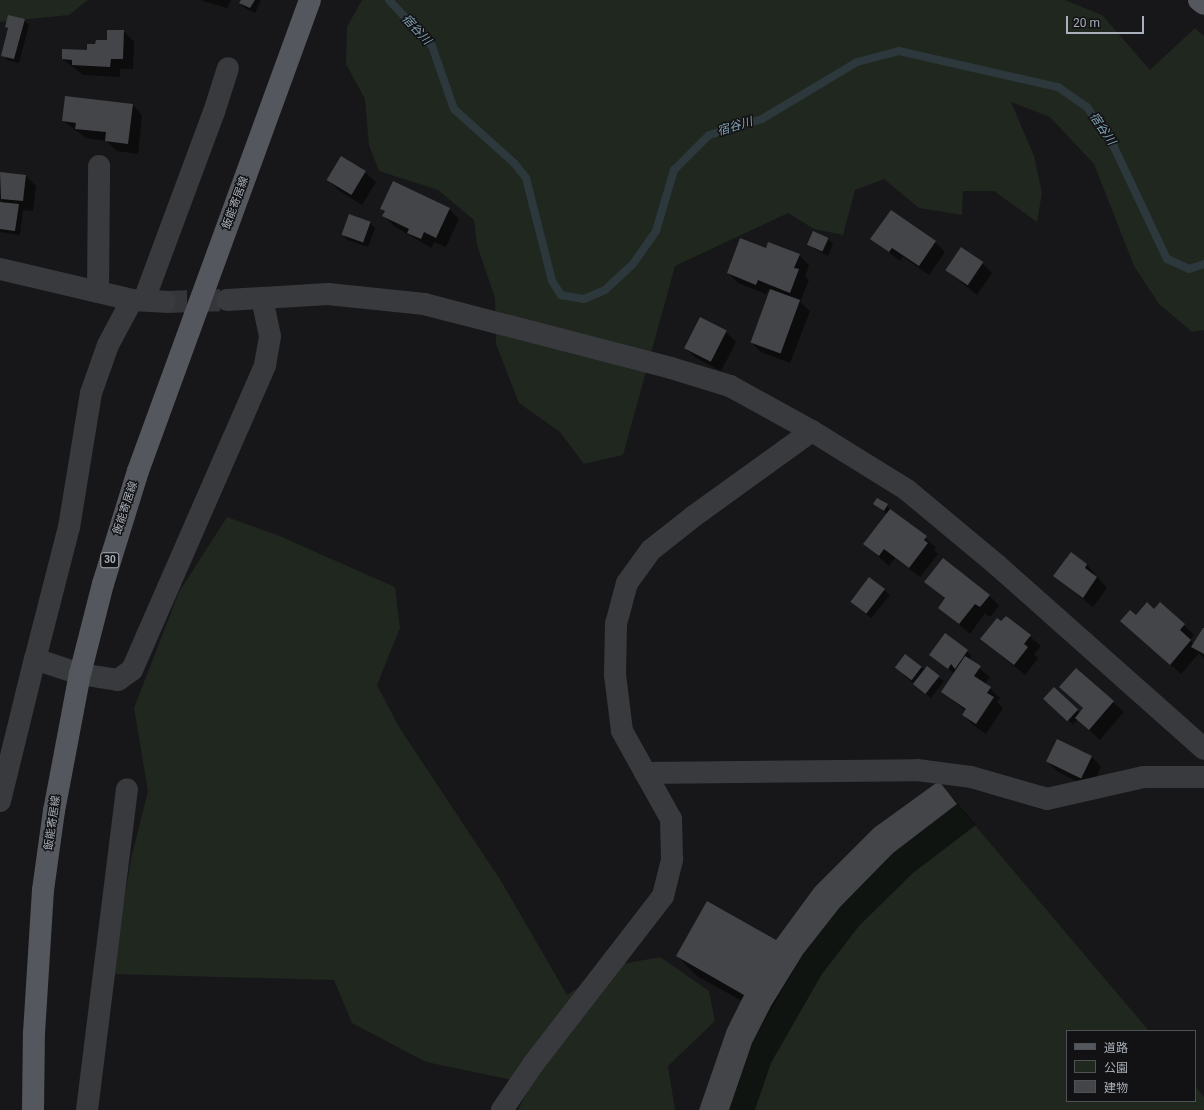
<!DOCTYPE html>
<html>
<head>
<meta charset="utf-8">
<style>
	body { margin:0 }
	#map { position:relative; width:1204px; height:1110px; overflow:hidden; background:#171719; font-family:Roboto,"Noto Sans JP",sans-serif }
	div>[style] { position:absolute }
	.green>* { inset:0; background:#1f271f }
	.shadow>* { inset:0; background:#0007; transform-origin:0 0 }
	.stream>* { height:8px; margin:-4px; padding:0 4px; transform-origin:4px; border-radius:4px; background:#2d383d }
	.building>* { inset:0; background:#434549; transform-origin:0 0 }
	.minor-tunnel>* { height:22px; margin-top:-11px; transform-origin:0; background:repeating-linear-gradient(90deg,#343639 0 22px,transparent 0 33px) }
	.minor>* { height:22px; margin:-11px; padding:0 11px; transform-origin:11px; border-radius:11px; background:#383a3e }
	.major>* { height:22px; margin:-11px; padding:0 11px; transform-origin:11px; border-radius:11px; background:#54575d }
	span { translate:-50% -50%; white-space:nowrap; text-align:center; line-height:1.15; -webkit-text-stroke:3px #121214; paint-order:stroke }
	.shield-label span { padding:1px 3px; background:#121214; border:1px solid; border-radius:3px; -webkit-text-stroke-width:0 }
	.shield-label { font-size:10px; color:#a9b0b9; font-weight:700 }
	.street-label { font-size:11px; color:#a9b0b9 }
	.water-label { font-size:12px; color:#80a4b4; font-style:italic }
	.legend { position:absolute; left:1066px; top:1030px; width:130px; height:72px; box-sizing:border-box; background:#121214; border:1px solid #4e5156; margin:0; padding:5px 7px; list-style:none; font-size:12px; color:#a9b0b9 }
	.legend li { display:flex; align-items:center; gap:8px; height:20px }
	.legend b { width:20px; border:1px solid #4e5156 }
	.scale { position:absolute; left:1066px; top:16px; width:78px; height:18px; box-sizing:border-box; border:2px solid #a9b0b9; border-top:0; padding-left:5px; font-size:12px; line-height:14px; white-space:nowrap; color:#a9b0b9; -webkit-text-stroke:3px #121214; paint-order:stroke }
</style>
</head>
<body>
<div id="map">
	<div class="green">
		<div style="clip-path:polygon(0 0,88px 0,69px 15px,0 22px)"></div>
		<div style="clip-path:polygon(362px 0,1065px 0,1102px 15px,1150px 70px,1195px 28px,1204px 36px,1204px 330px,1192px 332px,1159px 304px,1134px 266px,1094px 164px,1050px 117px,1011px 102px,1034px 156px,1042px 193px,1037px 222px,994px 191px,963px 191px,962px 215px,919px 208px,884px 179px,855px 190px,843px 235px,814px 229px,788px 213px,675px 266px,623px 455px,584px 464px,560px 432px,519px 403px,496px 344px,495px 298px,477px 245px,474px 220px,438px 190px,379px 171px,369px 145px,365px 99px,346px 64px,347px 27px)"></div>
		<div style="clip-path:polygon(227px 517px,277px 535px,395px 587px,400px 628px,377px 685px,399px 727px,501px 881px,567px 995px,612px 966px,660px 957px,709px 991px,715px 1021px,668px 1066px,675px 1110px,518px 1110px,531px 1084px,426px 1062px,352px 1023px,334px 980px,112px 974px,131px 859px,148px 791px,134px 708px,179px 592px)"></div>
		<div style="clip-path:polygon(957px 804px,1149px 1031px,1067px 1031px,1067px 1101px,1195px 1101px,1195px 1086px,1204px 1097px,1204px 1110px,729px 1110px,752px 1043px,803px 954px,840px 907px,893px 853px)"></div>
	</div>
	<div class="shadow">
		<div style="clip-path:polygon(200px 0,231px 0,227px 8px)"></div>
		<div style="clip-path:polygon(242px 0,261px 0,255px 13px,245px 8px,240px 3px)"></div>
		<div style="clip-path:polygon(24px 20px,29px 25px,19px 63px,7px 60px,2px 55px,9px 30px,6px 27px)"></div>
		<div style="clip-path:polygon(124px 31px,134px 42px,133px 69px,120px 69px,120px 77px,83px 75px,63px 59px,88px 51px)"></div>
		<div style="clip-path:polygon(132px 104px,142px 115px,138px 154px,117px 151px,106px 141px,86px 138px,63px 121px)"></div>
		<div style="clip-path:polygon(365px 172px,376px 182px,362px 205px,338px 190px,328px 180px)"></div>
		<div style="clip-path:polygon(0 173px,26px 176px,36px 186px,33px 211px,23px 210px,20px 235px,0 232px,0 203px,3px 203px,0 200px)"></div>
		<div style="clip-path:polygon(381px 209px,449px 209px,459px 219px,446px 247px,434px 242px,431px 248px,394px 226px,384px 216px,385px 213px)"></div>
		<div style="clip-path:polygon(370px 223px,375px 228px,368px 247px,348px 240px,343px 235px)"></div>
		<div style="clip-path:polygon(828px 239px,833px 244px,828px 256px,808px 245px)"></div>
		<div style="clip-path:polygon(872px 239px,935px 242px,945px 252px,929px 275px,903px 257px,900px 261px)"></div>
		<div style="clip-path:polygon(766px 250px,799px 255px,809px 265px,805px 277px,809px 280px,800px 302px,810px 311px,790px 363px,761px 352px,751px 342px,770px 291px,768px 290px,766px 294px,738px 283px,728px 273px)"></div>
		<div style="clip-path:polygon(982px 263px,992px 273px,977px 295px,946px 270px)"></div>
		<div style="clip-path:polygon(726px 332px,736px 342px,721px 371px,696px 358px,685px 348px)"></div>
		<div style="clip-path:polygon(878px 499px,936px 547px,934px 550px,938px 554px,920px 577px,895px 558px,889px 566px,864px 544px,887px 514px,874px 504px)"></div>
		<div style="clip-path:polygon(1071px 554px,1087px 565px,1107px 588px,1093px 607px,1054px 576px)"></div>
		<div style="left:869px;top:578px;width:27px;height:30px;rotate:39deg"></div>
		<div style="clip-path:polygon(926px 582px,989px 595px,999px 606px,990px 617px,985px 613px,970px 634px,940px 608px,946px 600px)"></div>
		<div style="clip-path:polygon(1155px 610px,1184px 625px,1194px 635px,1190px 640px,1194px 644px,1204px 629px,1204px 658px,1199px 653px,1181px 674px,1122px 621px)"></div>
		<div style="clip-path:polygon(1006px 617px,1041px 646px,1034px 654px,1038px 658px,1025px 675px,981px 639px)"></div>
		<div style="clip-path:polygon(967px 651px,972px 656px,969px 660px,990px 677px,985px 684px,1000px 698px,997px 702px,1003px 708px,986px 734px,973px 725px,963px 715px,966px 711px,942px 692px,954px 673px,935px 659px)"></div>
		<div style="clip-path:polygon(921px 667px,944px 681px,931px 698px,901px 673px)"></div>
		<div style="clip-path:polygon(1076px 669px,1124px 712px,1100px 740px,1078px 719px,1073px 724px,1050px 704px,1077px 710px,1080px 713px,1084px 709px,1060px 687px)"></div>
		<div style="clip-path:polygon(1091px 756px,1101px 767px,1091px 788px,1058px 772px,1047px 762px)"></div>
		<div style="clip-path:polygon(939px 782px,976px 825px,913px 873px,859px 926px,822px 974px,771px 1063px,755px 1110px,701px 1110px,742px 1001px,697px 976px,677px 956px,776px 942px)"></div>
	</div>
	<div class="stream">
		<div style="left:389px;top:0;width:63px;rotate:46.9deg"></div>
		<div style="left:432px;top:46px;width:67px;rotate:70.8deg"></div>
		<div style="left:454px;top:109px;width:81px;rotate:42deg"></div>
		<div style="left:514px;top:163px;width:19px;rotate:51deg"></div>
		<div style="left:526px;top:178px;width:106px;rotate:75.8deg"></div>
		<div style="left:552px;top:281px;width:17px;rotate:57deg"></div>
		<div style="left:561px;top:295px;width:23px;rotate:10deg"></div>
		<div style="left:584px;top:299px;width:23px;rotate:-23deg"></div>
		<div style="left:605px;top:290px;width:38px;rotate:-43deg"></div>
		<div style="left:633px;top:264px;width:40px;rotate:-55.1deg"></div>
		<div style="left:656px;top:231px;width:64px;rotate:-73.6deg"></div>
		<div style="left:674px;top:170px;width:49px;rotate:-45deg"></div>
		<div style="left:709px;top:135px;width:55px;rotate:-16.8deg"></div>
		<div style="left:762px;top:119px;width:111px;rotate:-31deg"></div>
		<div style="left:857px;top:62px;width:43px;rotate:-14.7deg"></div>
		<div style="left:899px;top:51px;width:163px;rotate:12.8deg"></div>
		<div style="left:1058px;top:87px;width:35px;rotate:35deg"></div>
		<div style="left:1087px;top:107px;width:48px;rotate:56deg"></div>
		<div style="left:1114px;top:147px;width:124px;rotate:64.7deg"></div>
		<div style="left:1167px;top:259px;width:24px;rotate:24deg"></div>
		<div style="left:1189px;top:269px;width:16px;rotate:-18deg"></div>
	</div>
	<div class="building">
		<div style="clip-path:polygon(241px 0,255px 0,250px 8px,239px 3px)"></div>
		<div style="clip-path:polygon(8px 15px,25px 19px,14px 59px,1px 56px,8px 28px,5px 27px)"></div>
		<div style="clip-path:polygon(107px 30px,124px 30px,123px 59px,111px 59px,110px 67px,72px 65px,72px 60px,62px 59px,62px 49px,87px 50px,87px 44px,95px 44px,96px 40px,107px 40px)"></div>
		<div style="clip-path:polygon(65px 96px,133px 104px,128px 144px,105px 141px,106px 132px,75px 129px,76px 123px,62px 121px)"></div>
		<div style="left:341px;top:156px;width:29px;height:28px;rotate:31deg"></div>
		<div style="clip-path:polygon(0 172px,26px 175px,23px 201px,1px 199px)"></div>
		<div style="clip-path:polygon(393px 181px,450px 208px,436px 238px,424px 232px,421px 239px,407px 233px,409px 229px,382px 216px,385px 211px,380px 209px)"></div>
		<div style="clip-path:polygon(0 202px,19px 204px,15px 231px,0 229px)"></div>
		<div style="clip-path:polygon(891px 210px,936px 241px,919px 266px,892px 248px,889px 252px,870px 239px)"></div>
		<div style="left:349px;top:214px;width:23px;height:22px;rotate:20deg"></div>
		<div style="left:813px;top:231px;width:17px;height:15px;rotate:24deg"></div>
		<div style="clip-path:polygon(740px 238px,766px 248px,768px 242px,800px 254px,794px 268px,799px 269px,790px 293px,758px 280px,756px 285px,727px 273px)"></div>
		<div style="left:961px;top:247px;width:27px;height:28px;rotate:34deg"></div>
		<div style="left:770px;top:289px;width:32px;height:57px;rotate:20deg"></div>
		<div style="left:700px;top:317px;width:30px;height:35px;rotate:27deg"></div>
		<div style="clip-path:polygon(877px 498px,888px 504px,884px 511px,873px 504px)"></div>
		<div style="clip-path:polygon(890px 509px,927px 536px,924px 540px,928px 543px,909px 568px,884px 549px,879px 556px,863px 544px)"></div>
		<div style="clip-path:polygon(1071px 552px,1087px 564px,1085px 568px,1097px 577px,1083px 598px,1053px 576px)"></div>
		<div style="clip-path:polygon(943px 558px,990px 595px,980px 607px,975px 604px,959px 624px,938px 608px,945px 598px,924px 582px)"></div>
		<div style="left:869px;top:577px;width:20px;height:31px;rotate:37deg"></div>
		<div style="clip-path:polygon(1147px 602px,1154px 609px,1160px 602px,1185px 624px,1180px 630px,1191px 640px,1170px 665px,1120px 621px,1130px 610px,1136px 615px)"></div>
		<div style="clip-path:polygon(1006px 616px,1031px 635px,1024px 644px,1028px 647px,1014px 665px,980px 639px,997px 618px,1001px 621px)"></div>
		<div style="clip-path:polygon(1203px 628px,1204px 628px,1204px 654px,1191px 647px)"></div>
		<div style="clip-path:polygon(945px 633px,968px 650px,955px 669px,951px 664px,948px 669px,929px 655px)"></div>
		<div style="left:905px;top:654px;width:21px;height:17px;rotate:37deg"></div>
		<div style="clip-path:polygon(965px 656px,981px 666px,974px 676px,991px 687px,987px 693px,994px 697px,976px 724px,962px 715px,966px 709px,941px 692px)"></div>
		<div style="left:927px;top:666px;width:16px;height:23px;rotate:38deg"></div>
		<div style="clip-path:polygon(1076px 668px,1114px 701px,1089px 730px,1075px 718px,1083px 708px,1059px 687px)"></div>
		<div style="left:1054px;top:687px;width:33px;height:16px;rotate:43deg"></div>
		<div style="left:1057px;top:739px;width:39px;height:25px;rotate:26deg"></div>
		<div style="clip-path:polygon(939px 781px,957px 804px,893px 853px,840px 907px,803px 954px,771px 1006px,752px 1043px,729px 1110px,699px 1110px,727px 1029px,744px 995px,676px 956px,707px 901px,776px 940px,815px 887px,874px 828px)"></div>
	</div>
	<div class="minor-tunnel">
		<div style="left:165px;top:302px;width:62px;rotate:-1.8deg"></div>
	</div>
	<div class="minor">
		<div style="left:0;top:269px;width:136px;rotate:13.2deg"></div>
		<div style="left:132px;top:300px;width:33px;rotate:3deg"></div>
		<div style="left:98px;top:292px;width:126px;rotate:-89.5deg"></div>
		<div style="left:132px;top:300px;width:51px;rotate:118.1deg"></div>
		<div style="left:108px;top:345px;width:51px;rotate:109.5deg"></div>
		<div style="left:91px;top:393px;width:136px;rotate:99.3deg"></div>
		<div style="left:69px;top:527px;width:136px;rotate:104.4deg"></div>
		<div style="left:35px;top:659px;width:47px;rotate:18.4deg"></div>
		<div style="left:80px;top:674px;width:38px;rotate:9deg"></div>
		<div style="left:118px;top:680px;width:17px;rotate:-36deg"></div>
		<div style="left:132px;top:670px;width:333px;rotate:-66.4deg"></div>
		<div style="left:265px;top:365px;width:29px;rotate:-80deg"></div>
		<div style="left:270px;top:336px;width:39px;rotate:-102deg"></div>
		<div style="left:144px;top:300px;width:201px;rotate:-69.6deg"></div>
		<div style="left:214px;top:112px;width:46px;rotate:-72.3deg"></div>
		<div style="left:227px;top:300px;width:101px;rotate:-3.4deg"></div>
		<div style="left:328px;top:294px;width:97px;rotate:5.9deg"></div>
		<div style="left:424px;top:304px;width:255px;rotate:14.5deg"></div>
		<div style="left:671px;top:368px;width:62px;rotate:17deg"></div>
		<div style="left:730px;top:386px;width:94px;rotate:28.8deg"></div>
		<div style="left:812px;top:431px;width:112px;rotate:31.8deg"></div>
		<div style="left:907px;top:490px;width:117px;rotate:39.8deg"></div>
		<div style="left:997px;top:565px;width:277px;rotate:41.6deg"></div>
		<div style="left:645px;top:773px;width:272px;rotate:-0.6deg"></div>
		<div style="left:917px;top:770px;width:54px;rotate:7.4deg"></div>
		<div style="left:971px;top:777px;width:79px;rotate:16.1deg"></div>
		<div style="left:1047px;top:799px;width:99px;rotate:-12.8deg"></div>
		<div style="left:1144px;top:777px;width:60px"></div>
		<div style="left:0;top:801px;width:146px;rotate:-76.2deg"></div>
		<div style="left:87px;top:1110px;width:323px;rotate:-82.9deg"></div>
		<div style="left:502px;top:1110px;width:57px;rotate:-55.8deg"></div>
		<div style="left:534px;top:1063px;width:211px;rotate:-52.3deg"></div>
		<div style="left:663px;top:896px;width:38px;rotate:-76deg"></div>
		<div style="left:672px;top:859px;width:40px;rotate:-91.4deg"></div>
		<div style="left:671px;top:819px;width:101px;rotate:-119.1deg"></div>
		<div style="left:622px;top:731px;width:56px;rotate:-97.1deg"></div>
		<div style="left:615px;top:675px;width:51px;rotate:-88.9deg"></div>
		<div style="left:616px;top:624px;width:42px;rotate:-75deg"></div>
		<div style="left:627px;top:583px;width:41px;rotate:-54deg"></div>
		<div style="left:651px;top:550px;width:55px;rotate:-38.3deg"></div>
		<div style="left:694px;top:516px;width:145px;rotate:-35.8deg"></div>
	</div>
	<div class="major">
		<div style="left:1199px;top:0;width:6px;rotate:39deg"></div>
		<div style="left:33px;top:1110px;width:77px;rotate:-89.3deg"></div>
		<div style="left:34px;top:1033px;width:143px;rotate:-86.4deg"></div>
		<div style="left:43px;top:890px;width:80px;rotate:-82.1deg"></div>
		<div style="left:54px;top:811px;width:139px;rotate:-79.3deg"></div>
		<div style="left:80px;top:674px;width:93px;rotate:-75.7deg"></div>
		<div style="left:103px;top:584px;width:118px;rotate:-72.8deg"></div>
		<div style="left:138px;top:471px;width:501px;rotate:-69.94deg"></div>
	</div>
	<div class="shield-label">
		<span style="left:110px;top:560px">30</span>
	</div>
	<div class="street-label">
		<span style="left:236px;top:203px;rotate:-70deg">飯能寄居線</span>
		<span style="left:126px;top:508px;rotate:-72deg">飯能寄居線</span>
		<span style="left:53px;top:823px;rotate:-82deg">飯能寄居線</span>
	</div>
	<div class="water-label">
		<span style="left:416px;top:30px;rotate:47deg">宿谷川</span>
		<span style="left:735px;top:127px;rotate:-17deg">宿谷川</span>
		<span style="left:1102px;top:129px;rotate:56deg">宿谷川</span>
	</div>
	<ul class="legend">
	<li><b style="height:5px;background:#54575d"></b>道路</li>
	<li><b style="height:11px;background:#1f271f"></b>公園</li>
	<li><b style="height:11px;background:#434549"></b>建物</li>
	</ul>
	<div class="scale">20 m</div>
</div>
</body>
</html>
